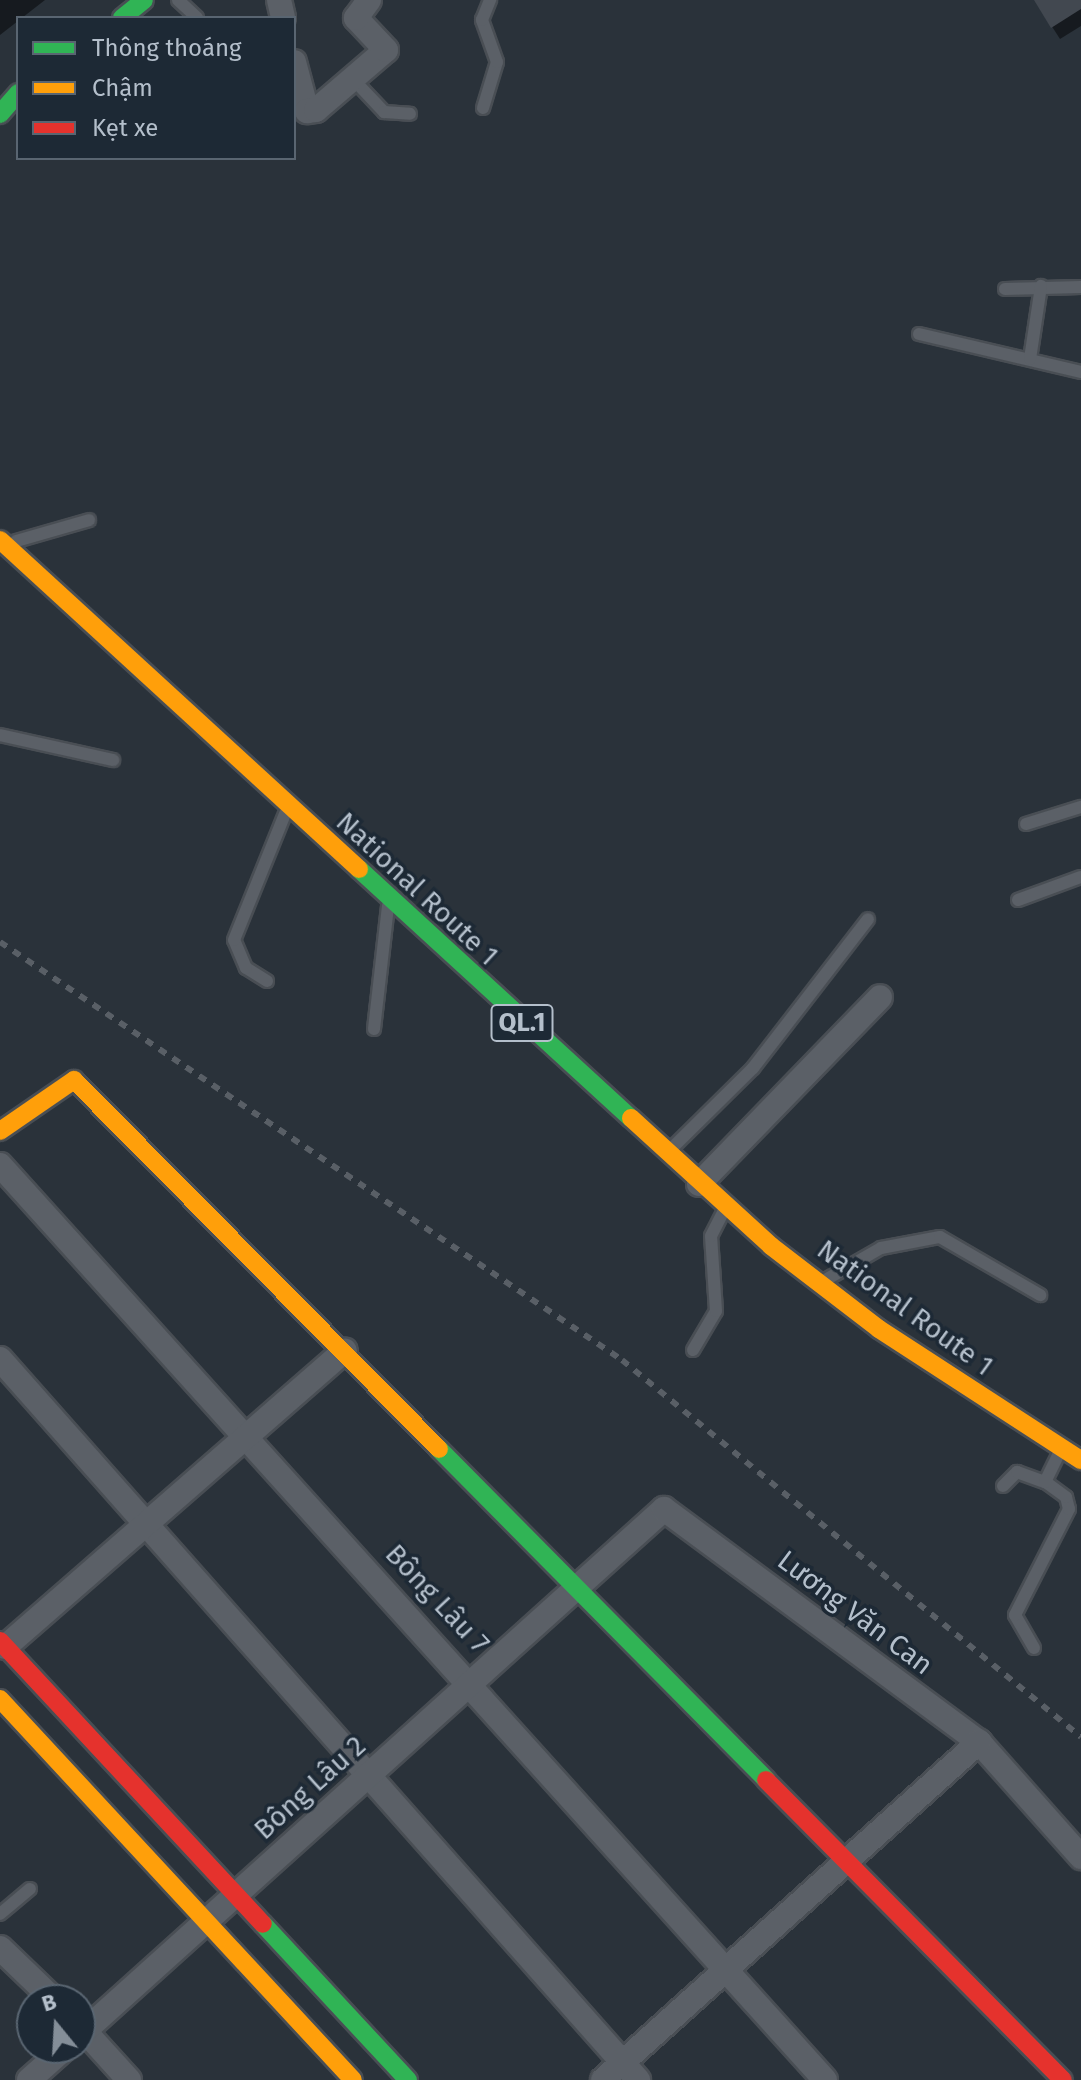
<!DOCTYPE html>
<html>
<head>
<meta charset="utf-8">
<style>
	body { margin:0 }
	#map { position:relative; width:1081px; height:2080px; overflow:hidden; background:#2a323a; font-family:"Fira Sans",sans-serif }
	div>[style] { position:absolute }
	.shadow>* { inset:0; background:#0007 }
	.building>* { inset:0; background:#424850 }
	.roads { filter:drop-shadow(2px 0 #494e54) drop-shadow(-2px 0 #494e54) drop-shadow(0 2px #494e54) drop-shadow(0 -2px #494e54) }
	.lane>* { height:12px; margin:-6px; padding:0 6px; transform-origin:6px; border-radius:6px; background:#5b6067 }
	.street>* { height:24px; margin:-12px; padding:0 12px; transform-origin:12px; border-radius:12px; background:#5b6067 }
	.fast>* { height:18px; margin:-9px; padding:0 9px; transform-origin:9px; border-radius:9px; background:#30b455 }
	.slow>* { height:18px; margin:-9px; padding:0 9px; transform-origin:9px; border-radius:9px; background:#ff9f0a }
	.jam>* { height:18px; margin:-9px; padding:0 9px; transform-origin:9px; border-radius:9px; background:#e5322d }
	.rail>* { height:6px; margin-top:-3px; transform-origin:0; background:repeating-linear-gradient(90deg,#595f66 0 8px,transparent 0 16px) }
	span { translate:-50% -50%; white-space:nowrap; text-align:center; line-height:1.15; -webkit-text-stroke:7px #1d2935; paint-order:stroke }
	.shield-label span { padding:2px 6px; background:#1d2935; border:2px solid; border-radius:6px; -webkit-text-stroke-width:0 }
	.shield-label { font-size:26px; color:#b4bfcb; font-weight:700 }
	.street-label { font-size:28px; color:#b4bfcb }
	.legend { position:absolute; left:16px; top:16px; width:280px; height:144px; box-sizing:border-box; background:#1d2935; border:2px solid #596571; margin:0; padding:10px 14px; list-style:none; font-size:24px; color:#b4bfcb }
	.legend li { display:flex; align-items:center; gap:16px; height:40px }
	.legend b { width:40px; border:2px solid #596571 }
	.north { position:absolute; left:16px; top:1984px; width:80px; height:80px; box-sizing:border-box; background:#1d2935; border:2px solid #596571; border-radius:50%; rotate:342deg; font-size:22px; font-weight:700; line-height:32px; text-align:center; color:#b4bfcb }
	.north::after { content:''; display:block; margin:auto; width:28px; height:36px; background:#848e98; clip-path:polygon(50% 0,100% 100%,50% 72%,0 100%) }
</style>
</head>
<body>
<div id="map">
	<div class="shadow">
		<div style="clip-path:polygon(0 0,45px 0,0 35px)"></div>
		<div style="clip-path:polygon(1035px 0,1081px 0,1081px 26px,1060px 39px)"></div>
	</div>
	<div class="building">
		<div style="clip-path:polygon(1034px 0,1081px 0,1081px 9px,1051px 28px)"></div>
	</div>
	<div class="roads">
		<div class="lane">
			<div style="left:178px;top:0;width:26px;rotate:43deg"></div>
			<div style="left:352px;top:78px;width:47px;rotate:46.7deg"></div>
			<div style="left:384px;top:112px;width:26px;rotate:4deg"></div>
			<div style="left:483px;top:108px;width:48px;rotate:-73.1deg"></div>
			<div style="left:497px;top:62px;width:45px;rotate:-109.7deg"></div>
			<div style="left:482px;top:20px;width:22px;rotate:-68deg"></div>
			<div style="left:1005px;top:289px;width:76px;rotate:-1.5deg"></div>
			<div style="left:919px;top:334px;width:166px;rotate:13.2deg"></div>
			<div style="left:1030px;top:359px;width:74px;rotate:-81.4deg"></div>
			<div style="left:16px;top:541px;width:76px;rotate:-16deg"></div>
			<div style="left:0;top:735px;width:116px;rotate:12.5deg"></div>
			<div style="left:1026px;top:824px;width:58px;rotate:-17.2deg"></div>
			<div style="left:1018px;top:900px;width:67px;rotate:-20.1deg"></div>
			<div style="left:267px;top:981px;width:25px;rotate:-148deg"></div>
			<div style="left:246px;top:968px;width:30px;rotate:-113deg"></div>
			<div style="left:234px;top:940px;width:136px;rotate:-68deg"></div>
			<div style="left:374px;top:1029px;width:124px;rotate:-83.5deg"></div>
			<div style="left:674px;top:1146px;width:111px;rotate:-44.6deg"></div>
			<div style="left:753px;top:1068px;width:188px;rotate:-52.3deg"></div>
			<div style="left:827px;top:1279px;width:62px;rotate:-29.9deg"></div>
			<div style="left:881px;top:1248px;width:60px;rotate:-10.6deg"></div>
			<div style="left:940px;top:1237px;width:116px;rotate:30.1deg"></div>
			<div style="left:693px;top:1350px;width:45px;rotate:-59.5deg"></div>
			<div style="left:716px;top:1311px;width:75px;rotate:-93.8deg"></div>
			<div style="left:711px;top:1236px;width:27px;rotate:-63deg"></div>
			<div style="left:1003px;top:1486px;width:20px;rotate:-45deg"></div>
			<div style="left:1017px;top:1472px;width:30px;rotate:20deg"></div>
			<div style="left:1034px;top:1648px;width:38px;rotate:-120deg"></div>
			<div style="left:1015px;top:1615px;width:119px;rotate:-63deg"></div>
			<div style="left:1069px;top:1509px;width:12px;rotate:-104deg"></div>
			<div style="left:1066px;top:1497px;width:26px;rotate:-144deg"></div>
			<div style="left:1045px;top:1482px;width:30px;rotate:-64deg"></div>
			<div style="left:0;top:1914px;width:39px;rotate:-40deg"></div>
		</div>
		<div class="street">
			<div style="left:279px;top:0;width:18px;rotate:77deg"></div>
			<div style="left:294px;top:62px;width:51px;rotate:75.1deg"></div>
			<div style="left:307px;top:111px;width:9px;rotate:-6deg"></div>
			<div style="left:316px;top:110px;width:92px;rotate:-40.6deg"></div>
			<div style="left:386px;top:50px;width:44px;rotate:-133.2deg"></div>
			<div style="left:356px;top:18px;width:22px;rotate:-54deg"></div>
			<div style="left:0;top:1165px;width:1232px;rotate:47.96deg"></div>
			<div style="left:699px;top:1184px;width:260px;rotate:-45.9deg"></div>
			<div style="left:0;top:1359px;width:963px;rotate:48.49deg"></div>
			<div style="left:5px;top:1647px;width:451px;rotate:-41.1deg"></div>
			<div style="left:0;top:1948px;width:75px;rotate:43.9deg"></div>
			<div style="left:80px;top:2026px;width:73px;rotate:47.8deg"></div>
			<div style="left:80px;top:2035px;width:786px;rotate:-42.01deg"></div>
			<div style="left:664px;top:1509px;width:392px;rotate:36.5deg"></div>
			<div style="left:979px;top:1742px;width:154px;rotate:48.4deg"></div>
			<div style="left:29px;top:2080px;width:48px;rotate:-41.6deg"></div>
			<div style="left:603px;top:2080px;width:506px;rotate:-41.95deg"></div>
		</div>
		<div class="fast">
			<div style="left:122px;top:18px;width:28px;rotate:-39deg"></div>
			<div style="left:0;top:114px;width:28px;rotate:-49deg"></div>
			<div style="left:359px;top:869px;width:369px;rotate:42.5deg"></div>
			<div style="left:439px;top:1449px;width:465px;rotate:45.3deg"></div>
			<div style="left:263px;top:1924px;width:213px;rotate:47.1deg"></div>
		</div>
		<div class="slow">
			<div style="left:0;top:540px;width:487px;rotate:42.5deg"></div>
			<div style="left:631px;top:1118px;width:190px;rotate:42.4deg"></div>
			<div style="left:771px;top:1246px;width:136px;rotate:37.5deg"></div>
			<div style="left:879px;top:1329px;width:241px;rotate:33deg"></div>
			<div style="left:0;top:1131px;width:90px;rotate:-34.6deg"></div>
			<div style="left:74px;top:1080px;width:519px;rotate:45.31deg"></div>
			<div style="left:0;top:1699px;width:519px;rotate:47.18deg"></div>
		</div>
		<div class="jam">
			<div style="left:0;top:1641px;width:386px;rotate:47.1deg"></div>
			<div style="left:766px;top:1780px;width:422px;rotate:45.3deg"></div>
		</div>
	</div>
	<div class="rail">
		<div style="left:0;top:942px;width:749px;rotate:33.9deg"></div>
		<div style="left:622px;top:1360px;width:594px;rotate:39.4deg"></div>
	</div>
	<div class="shield-label">
		<span style="left:522px;top:1023px">QL.1</span>
	</div>
	<div class="street-label">
		<span style="left:417px;top:889px;rotate:43deg">National Route 1</span>
		<span style="left:905px;top:1308px;rotate:36deg">National Route 1</span>
		<span style="left:437px;top:1599px;rotate:47deg">Bông Lâu 7</span>
		<span style="left:855px;top:1613px;rotate:37deg">Lương Văn Can</span>
		<span style="left:310px;top:1788px;rotate:-42deg">Bông Lâu 2</span>
	</div>
	<ul class="legend">
	<li><b style="height:10px;background:#30b455"></b>Thông thoáng</li>
	<li><b style="height:10px;background:#ff9f0a"></b>Chậm</li>
	<li><b style="height:10px;background:#e5322d"></b>Kẹt xe</li>
	</ul>
	<div class="north">B</div>
</div>
</body>
</html>
